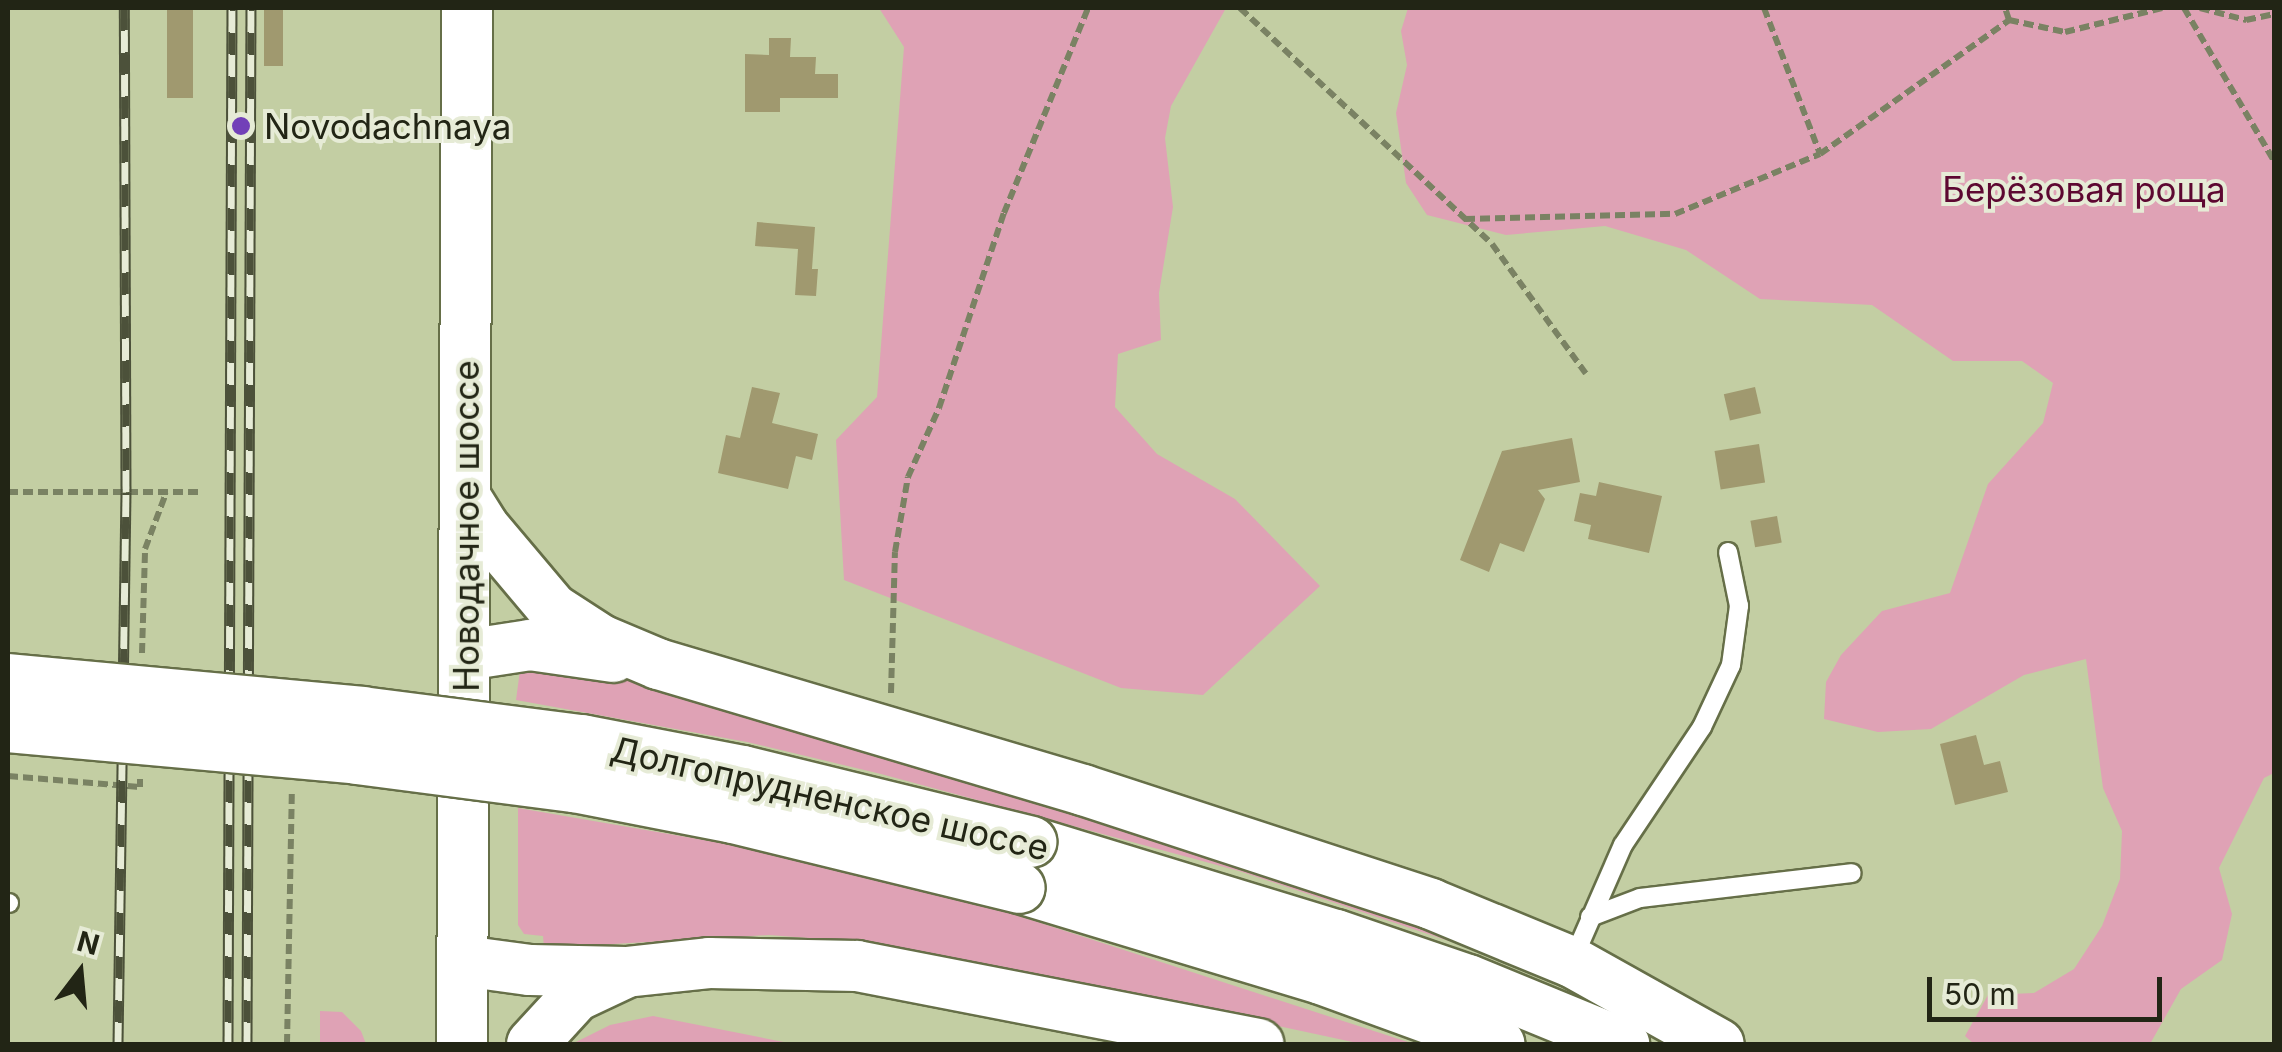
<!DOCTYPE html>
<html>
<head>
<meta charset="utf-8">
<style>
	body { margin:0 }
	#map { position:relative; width:2282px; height:1052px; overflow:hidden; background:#c3cea3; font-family:Inter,sans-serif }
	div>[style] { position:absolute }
	.green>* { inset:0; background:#dfa2b5 }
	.building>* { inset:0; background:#a0996f; transform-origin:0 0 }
	.path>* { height:6px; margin-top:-3px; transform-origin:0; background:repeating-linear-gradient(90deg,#7a8263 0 10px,transparent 0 15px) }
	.roads { filter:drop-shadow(2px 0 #666f48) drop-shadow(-2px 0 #666f48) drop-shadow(0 2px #666f48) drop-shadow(0 -2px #666f48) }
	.lane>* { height:18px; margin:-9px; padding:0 9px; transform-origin:9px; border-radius:9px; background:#fff }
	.secondary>* { height:50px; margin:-25px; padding:0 25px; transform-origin:25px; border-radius:25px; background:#fff }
	.rail>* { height:11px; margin-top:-5.5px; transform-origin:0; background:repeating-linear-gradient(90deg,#e6ebd6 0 22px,#4c513a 0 44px); box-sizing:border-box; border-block:2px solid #4c513a }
	.bridges { filter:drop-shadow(2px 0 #666f48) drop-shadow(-2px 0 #666f48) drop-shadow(0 2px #666f48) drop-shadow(0 -2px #666f48) }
	.secondary-bridge>* { height:50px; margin:-25px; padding:0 25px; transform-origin:25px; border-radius:25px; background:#fff }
	.dots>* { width:28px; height:28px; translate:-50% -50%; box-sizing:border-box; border:5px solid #e6ebd6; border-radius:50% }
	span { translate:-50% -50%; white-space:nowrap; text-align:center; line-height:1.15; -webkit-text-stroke:8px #e6ebd6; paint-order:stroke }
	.poi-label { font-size:35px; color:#222515 }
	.left { translate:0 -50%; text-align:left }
	.park-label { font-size:35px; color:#5d0831 }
	.street-label { font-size:35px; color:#222515 }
	.frame { position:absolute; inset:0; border:10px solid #222515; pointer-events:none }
	.north { position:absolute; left:30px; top:922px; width:100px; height:100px; -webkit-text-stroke:8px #e6ebd6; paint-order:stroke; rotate:16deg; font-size:28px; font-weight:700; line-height:40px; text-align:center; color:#222515 }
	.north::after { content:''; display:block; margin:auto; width:35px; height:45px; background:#222515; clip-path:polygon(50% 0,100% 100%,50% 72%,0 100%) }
	.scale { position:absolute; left:1927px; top:977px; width:235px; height:45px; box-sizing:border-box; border:5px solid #222515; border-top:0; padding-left:12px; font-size:30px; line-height:35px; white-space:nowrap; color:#222515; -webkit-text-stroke:8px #e6ebd6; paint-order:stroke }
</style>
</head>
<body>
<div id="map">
	<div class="green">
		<div style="clip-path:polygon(879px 8px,1226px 8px,1171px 106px,1165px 138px,1173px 207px,1159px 293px,1161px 340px,1118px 354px,1115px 407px,1157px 454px,1235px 499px,1320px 586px,1203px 695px,1121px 688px,844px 580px,836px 440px,877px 397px,904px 47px)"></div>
		<div style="clip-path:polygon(1408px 8px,2274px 8px,2274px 773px,2264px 778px,2219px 868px,2232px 914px,2222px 960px,2181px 989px,2150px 1044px,1974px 1044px,1965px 1036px,1988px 995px,2034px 993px,2074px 969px,2102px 926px,2120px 879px,2122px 831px,2103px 788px,2086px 659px,2024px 675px,1931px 729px,1878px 732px,1824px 719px,1826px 682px,1841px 655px,1882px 611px,1950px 593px,1988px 484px,2043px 423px,2053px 383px,2022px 361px,1953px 361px,1872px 305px,1760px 299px,1686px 250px,1605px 226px,1506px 235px,1427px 215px,1406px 183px,1396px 113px,1407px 65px,1401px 31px)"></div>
		<div style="clip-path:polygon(579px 658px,1456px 932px,1452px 942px,1239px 871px,881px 774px,747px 742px,516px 700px,520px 670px)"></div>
		<div style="clip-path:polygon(518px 808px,727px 844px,1013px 914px,1414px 1044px,1362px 1044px,1124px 993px,835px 940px,769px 935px,544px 948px,543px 936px,524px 934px,518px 925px)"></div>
		<div style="clip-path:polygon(320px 1011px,342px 1012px,361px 1031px,366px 1044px,320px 1044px)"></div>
		<div style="clip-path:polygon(653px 1016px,794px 1044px,572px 1044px,610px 1025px)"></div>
	</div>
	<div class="building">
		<div style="left:167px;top:8px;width:26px;height:90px"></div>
		<div style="left:264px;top:8px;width:19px;height:58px"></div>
		<div style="clip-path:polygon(769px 38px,791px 38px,790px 57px,816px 57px,815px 74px,838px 74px,838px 98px,780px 98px,780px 112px,745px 112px,745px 54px,769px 55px)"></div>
		<div style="clip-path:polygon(757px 222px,815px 227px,812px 269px,818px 269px,816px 296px,795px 295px,798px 249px,755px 246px)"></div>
		<div style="clip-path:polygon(752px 387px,780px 393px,772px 423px,818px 434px,812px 460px,796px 456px,788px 489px,718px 473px,726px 435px,740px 438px)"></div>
		<div style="left:1755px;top:387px;width:27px;height:32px;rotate:77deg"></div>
		<div style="clip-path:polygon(1572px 438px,1580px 482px,1538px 490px,1545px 499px,1524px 552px,1500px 543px,1489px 572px,1460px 560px,1502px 451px)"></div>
		<div style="left:1759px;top:444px;width:39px;height:45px;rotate:81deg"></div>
		<div style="clip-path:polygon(1599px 482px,1662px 496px,1649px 553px,1588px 539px,1591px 525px,1574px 521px,1580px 493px,1596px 496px)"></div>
		<div style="left:1777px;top:516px;width:27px;height:27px;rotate:80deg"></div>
		<div style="clip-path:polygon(1976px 735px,1984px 765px,2000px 761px,2008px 792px,1955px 805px,1940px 744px)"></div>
	</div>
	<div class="path">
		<div style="left:1240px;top:8px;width:345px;rotate:43.1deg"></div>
		<div style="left:1492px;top:244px;width:160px;rotate:54.1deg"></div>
		<div style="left:1764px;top:8px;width:156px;rotate:69deg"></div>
		<div style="left:2184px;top:8px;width:178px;rotate:59.5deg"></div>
		<div style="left:2200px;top:8px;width:48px;rotate:14.6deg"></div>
		<div style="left:2246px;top:20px;width:29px;rotate:-12deg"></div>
		<div style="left:2009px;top:20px;width:57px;rotate:12.1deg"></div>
		<div style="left:2065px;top:32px;width:100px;rotate:-13.9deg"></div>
		<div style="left:1465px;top:219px;width:210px;rotate:-1.4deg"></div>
		<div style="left:1675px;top:214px;width:157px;rotate:-22.5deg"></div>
		<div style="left:1820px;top:154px;width:232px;rotate:-35.3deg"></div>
		<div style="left:2009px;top:20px;width:13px;rotate:-108deg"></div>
		<div style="left:8px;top:492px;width:192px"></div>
		<div style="left:142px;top:653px;width:104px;rotate:-88.3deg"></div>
		<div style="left:145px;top:549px;width:60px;rotate:-69.4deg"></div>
		<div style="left:891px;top:693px;width:141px;rotate:-88.4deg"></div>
		<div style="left:895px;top:552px;width:76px;rotate:-80.2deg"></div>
		<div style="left:908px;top:477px;width:76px;rotate:-65.8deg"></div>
		<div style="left:939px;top:408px;width:206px;rotate:-71.6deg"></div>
		<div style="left:1004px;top:213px;width:222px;rotate:-67.7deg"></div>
		<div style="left:8px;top:776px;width:132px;rotate:4.8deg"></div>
		<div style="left:140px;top:787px;width:8px;rotate:-90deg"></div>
		<div style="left:287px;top:1044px;width:255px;rotate:-88.9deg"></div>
	</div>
	<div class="roads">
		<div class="lane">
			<div style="left:8px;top:903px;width:1px"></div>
			<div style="left:1590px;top:917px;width:53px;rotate:-20.8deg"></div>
			<div style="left:1640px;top:898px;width:213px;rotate:-6.7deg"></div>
			<div style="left:1574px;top:957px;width:122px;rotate:-66.4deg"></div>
			<div style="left:1623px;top:845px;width:142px;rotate:-56.2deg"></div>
			<div style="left:1702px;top:727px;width:68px;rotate:-64.9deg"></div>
			<div style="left:1731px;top:665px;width:60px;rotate:-82.3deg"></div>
			<div style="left:1739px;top:606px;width:55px;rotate:-101.5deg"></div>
		</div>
		<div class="secondary">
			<div style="left:467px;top:500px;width:31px;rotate:58deg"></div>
			<div style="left:483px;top:526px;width:109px;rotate:49.9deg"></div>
			<div style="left:553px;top:609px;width:57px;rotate:32.9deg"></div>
			<div style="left:601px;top:640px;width:62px;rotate:22.8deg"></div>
			<div style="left:658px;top:664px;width:443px;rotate:16.5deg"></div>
			<div style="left:1083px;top:790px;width:366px;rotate:18.1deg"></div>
			<div style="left:1431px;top:904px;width:152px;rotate:22.4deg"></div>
			<div style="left:1572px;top:962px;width:168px;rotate:29.2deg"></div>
			<div style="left:465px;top:655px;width:66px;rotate:-8.7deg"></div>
			<div style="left:530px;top:645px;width:84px;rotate:8.2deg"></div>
			<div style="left:1031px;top:842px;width:319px;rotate:17deg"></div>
			<div style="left:1336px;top:935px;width:139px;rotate:18.8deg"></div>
			<div style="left:1468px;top:980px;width:169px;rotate:22.3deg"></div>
			<div style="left:1020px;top:888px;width:314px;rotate:16.8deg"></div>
			<div style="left:1321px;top:979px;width:190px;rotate:20deg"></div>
			<div style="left:463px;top:961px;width:68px;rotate:7.7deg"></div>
			<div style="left:530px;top:970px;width:96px;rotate:1.2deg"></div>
			<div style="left:626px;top:972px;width:83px;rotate:-6.2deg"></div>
			<div style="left:709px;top:963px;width:148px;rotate:1.2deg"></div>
			<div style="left:857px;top:966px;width:409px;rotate:11deg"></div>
			<div style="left:462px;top:1044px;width:1036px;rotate:-89.72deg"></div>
			<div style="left:532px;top:1044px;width:65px;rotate:-47.5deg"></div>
			<div style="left:576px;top:996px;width:54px;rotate:-25.1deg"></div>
		</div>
	</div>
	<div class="rail">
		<div style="left:118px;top:1044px;width:552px;rotate:-89.17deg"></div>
		<div style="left:126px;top:492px;width:484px;rotate:-90.2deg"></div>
		<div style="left:228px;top:1044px;width:1036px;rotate:-89.78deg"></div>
		<div style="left:247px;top:1044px;width:1036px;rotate:-89.78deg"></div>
	</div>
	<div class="bridges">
		<div class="secondary-bridge">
			<div style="left:8px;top:679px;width:356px;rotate:5.3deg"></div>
			<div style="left:362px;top:712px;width:222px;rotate:7.3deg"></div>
			<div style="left:582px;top:740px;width:164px;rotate:10.9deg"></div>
			<div style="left:743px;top:771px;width:297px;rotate:13.8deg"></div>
			<div style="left:8px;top:727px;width:350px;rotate:5.2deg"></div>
			<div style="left:357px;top:759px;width:219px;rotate:7.4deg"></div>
			<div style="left:574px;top:787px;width:162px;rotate:11deg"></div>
			<div style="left:733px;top:818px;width:295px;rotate:13.7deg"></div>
		</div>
	</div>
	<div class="dots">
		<div style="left:241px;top:126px;background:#7240b8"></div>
	</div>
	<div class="poi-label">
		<span class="left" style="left:264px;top:126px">Novodachnaya</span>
	</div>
	<div class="park-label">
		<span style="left:2084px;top:189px">Берёзовая роща</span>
	</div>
	<div class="street-label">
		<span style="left:466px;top:526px;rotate:-90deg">Новодачное шоссе</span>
		<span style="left:830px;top:798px;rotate:13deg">Долгопрудненское шоссе</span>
	</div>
	<div class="frame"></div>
	<div class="north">N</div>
	<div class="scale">50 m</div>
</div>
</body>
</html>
